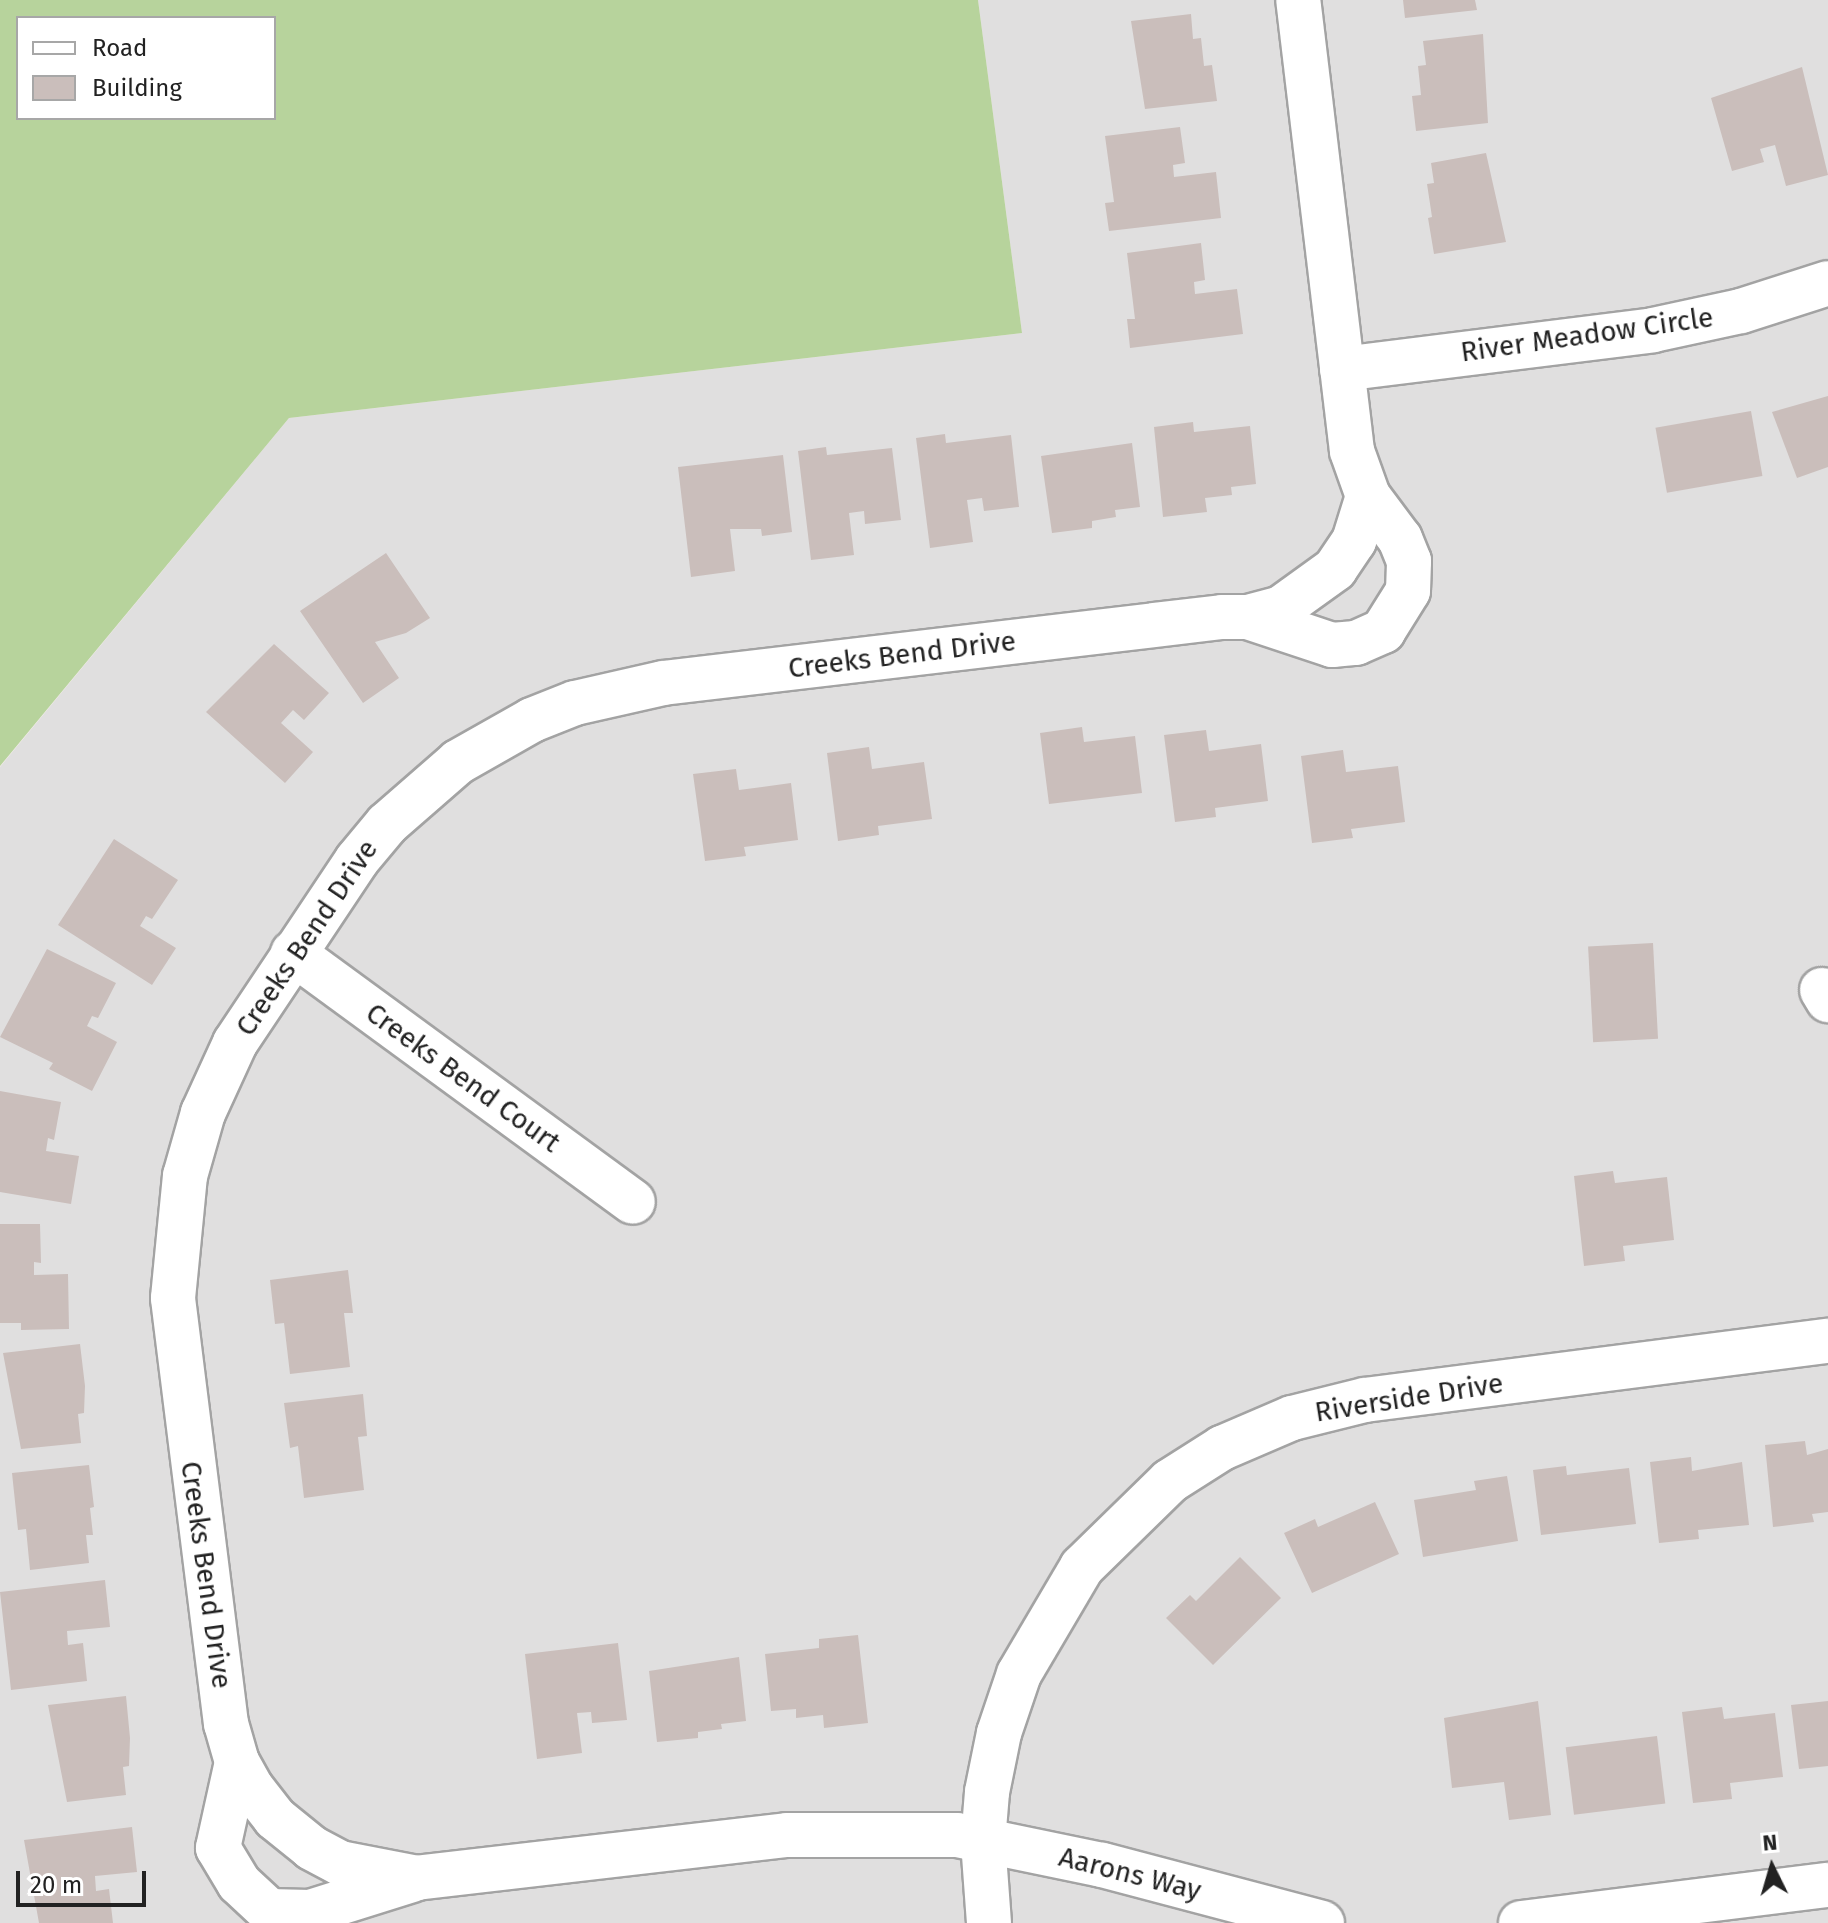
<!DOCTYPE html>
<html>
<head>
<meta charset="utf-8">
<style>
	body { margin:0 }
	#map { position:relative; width:1828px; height:1923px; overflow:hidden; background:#f2ede8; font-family:"Fira Sans",sans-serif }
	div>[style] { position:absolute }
	.residential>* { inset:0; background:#e0dfdf }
	.forest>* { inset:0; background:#b7d39c }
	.building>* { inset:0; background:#cabebb; transform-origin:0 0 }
	.roads { filter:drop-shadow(2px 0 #a3a3a3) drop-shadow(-2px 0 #a3a3a3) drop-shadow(0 2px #a3a3a3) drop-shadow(0 -2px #a3a3a3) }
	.street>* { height:44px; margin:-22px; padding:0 22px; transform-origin:22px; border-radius:22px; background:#fff }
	span { translate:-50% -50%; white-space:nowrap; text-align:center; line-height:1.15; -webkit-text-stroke:7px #fff; paint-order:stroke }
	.street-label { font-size:28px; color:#222 }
	.legend { position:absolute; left:16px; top:16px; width:260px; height:104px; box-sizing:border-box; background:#fff; border:2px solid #a7a7a7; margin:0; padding:10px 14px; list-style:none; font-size:24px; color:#222 }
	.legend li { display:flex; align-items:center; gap:16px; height:40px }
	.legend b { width:40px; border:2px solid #a7a7a7 }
	.north { position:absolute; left:1732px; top:1827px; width:80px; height:80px; -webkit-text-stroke:6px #fff; paint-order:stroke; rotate:355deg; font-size:22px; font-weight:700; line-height:32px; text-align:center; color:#222 }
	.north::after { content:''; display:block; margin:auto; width:28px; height:36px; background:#222; clip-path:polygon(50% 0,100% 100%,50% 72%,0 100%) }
	.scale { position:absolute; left:16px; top:1871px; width:130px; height:36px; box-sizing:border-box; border:4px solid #222; border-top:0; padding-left:10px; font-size:24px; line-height:28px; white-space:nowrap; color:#222; -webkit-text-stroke:6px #fff; paint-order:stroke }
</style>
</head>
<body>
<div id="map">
	<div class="residential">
		<div style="clip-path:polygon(978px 0,1828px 0,1828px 1923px,0 1923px,0 767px,289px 418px,1022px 333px)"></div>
	</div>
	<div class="forest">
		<div style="clip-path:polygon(evenodd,0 0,978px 0,1022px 333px,289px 418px,0 766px,0 0,18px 18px,274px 18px,274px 118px,18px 118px,18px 18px)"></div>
	</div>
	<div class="building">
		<div style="clip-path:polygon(1403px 0,1475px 0,1477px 10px,1405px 18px)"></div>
		<div style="clip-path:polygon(1191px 14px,1193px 39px,1201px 38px,1204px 66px,1212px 65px,1217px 101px,1145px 109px,1131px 21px)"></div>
		<div style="clip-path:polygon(1483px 34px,1488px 123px,1416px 131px,1412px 96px,1421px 95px,1418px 66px,1426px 65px,1423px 41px)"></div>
		<div style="clip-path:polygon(1802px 67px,1828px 175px,1786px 186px,1775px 145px,1760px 149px,1764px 162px,1732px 171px,1711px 98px)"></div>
		<div style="clip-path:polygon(1180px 127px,1185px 163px,1173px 165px,1174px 177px,1216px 172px,1221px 218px,1109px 231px,1105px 203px,1114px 202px,1105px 136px)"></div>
		<div style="clip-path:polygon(1486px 153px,1506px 242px,1434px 254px,1428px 218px,1432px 217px,1427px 184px,1434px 183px,1431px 163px)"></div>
		<div style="clip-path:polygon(1201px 243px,1205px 280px,1194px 282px,1195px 294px,1237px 289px,1243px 334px,1130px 348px,1127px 319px,1135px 319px,1127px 253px)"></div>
		<div style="clip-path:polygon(1828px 396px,1828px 467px,1797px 478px,1772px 412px)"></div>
		<div style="left:1751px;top:411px;width:66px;height:97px;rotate:80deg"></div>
		<div style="clip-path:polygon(1193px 422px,1194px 432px,1250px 426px,1256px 484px,1231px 487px,1232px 495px,1205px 498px,1207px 512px,1163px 517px,1154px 427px)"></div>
		<div style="clip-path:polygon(945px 434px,946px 443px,1011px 435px,1019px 507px,984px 511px,982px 498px,967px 500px,973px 542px,930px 548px,916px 438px)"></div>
		<div style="clip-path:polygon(1132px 443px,1140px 507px,1115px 510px,1116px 517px,1092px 521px,1092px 528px,1052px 533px,1041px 456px)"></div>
		<div style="clip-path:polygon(826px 447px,827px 455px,892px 448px,901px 520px,865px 524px,864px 511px,849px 513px,854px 555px,811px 560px,798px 451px)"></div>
		<div style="clip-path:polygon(783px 455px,792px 532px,762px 536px,761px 529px,730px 529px,735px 571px,691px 577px,678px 467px)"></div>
		<div style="clip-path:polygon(386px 553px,430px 618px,406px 633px,375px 642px,399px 678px,363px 703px,300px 611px)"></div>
		<div style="clip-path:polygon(274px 644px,329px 693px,304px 720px,293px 710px,281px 723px,313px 752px,285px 783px,206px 712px)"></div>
		<div style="clip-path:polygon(1082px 727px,1084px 742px,1135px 736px,1142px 793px,1049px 804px,1040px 733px)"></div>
		<div style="clip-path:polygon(1206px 730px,1209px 751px,1261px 744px,1268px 801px,1215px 808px,1216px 817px,1175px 822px,1164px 735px)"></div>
		<div style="clip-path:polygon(869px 747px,872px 769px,924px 762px,932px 819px,878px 826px,879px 835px,838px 841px,827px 753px)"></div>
		<div style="clip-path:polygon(1343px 750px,1346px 772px,1398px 766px,1405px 822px,1351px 829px,1353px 838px,1312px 843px,1301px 756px)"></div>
		<div style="clip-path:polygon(736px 769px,739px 790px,791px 783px,798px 840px,744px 847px,746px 856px,705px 861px,693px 774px)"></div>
		<div style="clip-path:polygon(114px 839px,178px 880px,152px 919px,146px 916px,140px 926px,176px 948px,152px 985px,58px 925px)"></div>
		<div style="left:1653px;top:943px;width:96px;height:65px;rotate:87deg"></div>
		<div style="clip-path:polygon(47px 949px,116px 983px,98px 1018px,92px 1016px,87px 1026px,117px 1042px,92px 1091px,49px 1069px,53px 1063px,0 1037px)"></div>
		<div style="clip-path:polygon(0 1091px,61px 1102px,54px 1140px,48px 1138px,46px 1151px,79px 1156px,71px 1204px,0 1192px)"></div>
		<div style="clip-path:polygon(1613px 1171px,1615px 1183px,1667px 1177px,1674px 1240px,1623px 1246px,1625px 1261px,1584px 1266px,1574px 1176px)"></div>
		<div style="clip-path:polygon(0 1224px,40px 1224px,41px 1263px,34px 1262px,34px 1275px,68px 1274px,69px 1329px,21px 1330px,21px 1323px,0 1323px)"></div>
		<div style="clip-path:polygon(348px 1270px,353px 1313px,344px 1313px,350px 1367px,290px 1374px,284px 1323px,275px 1324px,270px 1280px)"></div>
		<div style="clip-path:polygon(80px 1344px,85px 1386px,84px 1413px,78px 1414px,81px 1443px,21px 1449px,3px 1353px)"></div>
		<div style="clip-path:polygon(363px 1394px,367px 1436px,358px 1437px,364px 1490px,304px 1498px,298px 1446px,290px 1448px,284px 1403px)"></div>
		<div style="clip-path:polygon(1805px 1441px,1807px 1455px,1828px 1449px,1828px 1512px,1812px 1514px,1814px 1522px,1773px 1527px,1765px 1445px)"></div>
		<div style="clip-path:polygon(1691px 1457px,1692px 1471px,1742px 1462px,1749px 1525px,1698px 1530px,1699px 1539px,1659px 1543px,1650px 1462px)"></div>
		<div style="clip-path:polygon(89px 1465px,94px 1507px,90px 1508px,93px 1535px,86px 1535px,89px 1563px,30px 1570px,26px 1529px,18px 1530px,12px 1473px)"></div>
		<div style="clip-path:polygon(1566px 1466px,1567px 1475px,1629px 1468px,1636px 1524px,1541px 1535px,1533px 1470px)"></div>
		<div style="clip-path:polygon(1507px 1476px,1518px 1541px,1423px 1557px,1414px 1500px,1476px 1490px,1474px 1481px)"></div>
		<div style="clip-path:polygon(1375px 1502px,1399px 1554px,1312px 1593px,1284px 1533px,1315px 1519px,1318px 1527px)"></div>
		<div style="clip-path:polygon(1240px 1557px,1281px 1598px,1213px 1665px,1166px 1618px,1190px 1595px,1196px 1601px)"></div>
		<div style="clip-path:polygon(105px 1580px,110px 1627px,67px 1631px,68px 1645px,83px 1643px,87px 1681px,11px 1690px,0 1592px)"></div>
		<div style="clip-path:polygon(858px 1635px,868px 1723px,824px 1728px,823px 1715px,796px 1718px,796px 1709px,771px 1711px,765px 1654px,819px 1648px,819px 1639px)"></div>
		<div style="clip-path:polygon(618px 1643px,627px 1720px,592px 1723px,591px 1712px,577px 1713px,582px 1753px,537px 1759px,525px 1654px)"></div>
		<div style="clip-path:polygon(739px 1657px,746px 1721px,721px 1724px,722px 1729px,698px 1732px,698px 1738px,657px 1742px,649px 1671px)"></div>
		<div style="clip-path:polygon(126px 1696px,130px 1738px,129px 1766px,123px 1767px,126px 1795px,67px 1802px,48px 1705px)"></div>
		<div style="clip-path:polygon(1538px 1701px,1551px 1815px,1509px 1820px,1504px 1782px,1452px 1788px,1444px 1718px)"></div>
		<div style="clip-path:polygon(1828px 1701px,1828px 1766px,1799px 1769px,1791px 1705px)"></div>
		<div style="clip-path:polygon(1722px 1707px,1724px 1719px,1775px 1713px,1783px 1777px,1730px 1783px,1732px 1799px,1693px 1803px,1682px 1712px)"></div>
		<div style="left:1657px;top:1736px;width:68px;height:92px;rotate:83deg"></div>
		<div style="clip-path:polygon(132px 1827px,137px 1872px,95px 1876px,96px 1891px,109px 1889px,113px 1923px,39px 1923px,24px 1840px)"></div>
	</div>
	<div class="roads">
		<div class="street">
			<div style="left:1342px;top:369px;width:313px;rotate:-7.1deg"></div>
			<div style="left:1653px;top:330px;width:90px;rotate:-12.2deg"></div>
			<div style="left:1741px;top:311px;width:91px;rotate:-17.8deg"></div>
			<div style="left:1248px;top:617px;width:34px;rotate:-15deg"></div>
			<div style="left:1281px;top:608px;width:67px;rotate:-35.8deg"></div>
			<div style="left:1335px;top:569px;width:34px;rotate:-56deg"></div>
			<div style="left:1354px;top:541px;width:47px;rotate:-72.7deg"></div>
			<div style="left:1368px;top:496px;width:48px;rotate:-109.6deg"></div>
			<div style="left:1352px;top:451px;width:454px;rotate:-96.8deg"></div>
			<div style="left:293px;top:953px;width:421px;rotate:36.2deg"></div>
			<div style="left:1822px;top:990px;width:12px;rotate:59deg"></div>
			<div style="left:237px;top:1762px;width:88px;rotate:102.5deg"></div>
			<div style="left:218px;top:1848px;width:41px;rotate:59deg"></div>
			<div style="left:239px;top:1883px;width:41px;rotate:43deg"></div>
			<div style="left:269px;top:1911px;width:41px;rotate:1.4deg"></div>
			<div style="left:310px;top:1912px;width:107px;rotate:-17.4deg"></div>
			<div style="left:989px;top:1923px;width:82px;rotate:-94.2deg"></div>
			<div style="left:983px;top:1841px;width:49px;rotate:-85.3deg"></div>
			<div style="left:987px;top:1792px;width:60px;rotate:-78.5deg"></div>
			<div style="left:999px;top:1733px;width:62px;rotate:-71.3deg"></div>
			<div style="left:1019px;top:1674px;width:124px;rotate:-59.5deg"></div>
			<div style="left:1082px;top:1567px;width:123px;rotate:-44.3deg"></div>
			<div style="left:1170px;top:1481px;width:62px;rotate:-32.4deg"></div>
			<div style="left:1222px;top:1448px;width:76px;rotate:-23.2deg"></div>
			<div style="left:1292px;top:1418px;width:75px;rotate:-13.9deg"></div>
			<div style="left:1365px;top:1400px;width:467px;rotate:-7.3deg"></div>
			<div style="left:1322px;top:1923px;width:228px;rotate:-165.2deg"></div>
			<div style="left:1102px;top:1865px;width:148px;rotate:-168.3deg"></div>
			<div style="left:957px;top:1835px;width:170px;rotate:180deg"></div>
			<div style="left:787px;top:1835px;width:371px;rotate:173.4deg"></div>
			<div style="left:418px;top:1878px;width:79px;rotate:-169.1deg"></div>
			<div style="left:340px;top:1863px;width:32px;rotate:-152deg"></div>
			<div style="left:312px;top:1848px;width:48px;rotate:-141deg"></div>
			<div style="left:275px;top:1818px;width:37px;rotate:-128deg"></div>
			<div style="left:252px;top:1789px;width:31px;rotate:-119deg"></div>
			<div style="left:237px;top:1762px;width:40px;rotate:-106deg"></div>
			<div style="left:226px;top:1724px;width:429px;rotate:-97.1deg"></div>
			<div style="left:173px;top:1298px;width:123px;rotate:-84.4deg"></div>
			<div style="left:185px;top:1176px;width:66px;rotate:-74.1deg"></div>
			<div style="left:203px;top:1113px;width:77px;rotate:-65.4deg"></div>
			<div style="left:235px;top:1043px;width:220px;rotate:-56.3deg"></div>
			<div style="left:357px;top:860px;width:47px;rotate:-50.2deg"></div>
			<div style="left:387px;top:824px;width:94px;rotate:-41.1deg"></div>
			<div style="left:458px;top:762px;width:85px;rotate:-29.6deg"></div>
			<div style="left:532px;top:720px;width:46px;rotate:-21.6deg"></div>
			<div style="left:575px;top:703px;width:90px;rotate:-12.8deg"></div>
			<div style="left:663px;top:683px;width:563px;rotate:-6.73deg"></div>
			<div style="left:1222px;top:617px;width:26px"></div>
			<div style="left:1248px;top:617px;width:89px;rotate:18.4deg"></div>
			<div style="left:1332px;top:645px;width:24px;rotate:-5deg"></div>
			<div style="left:1356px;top:643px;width:30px;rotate:-24deg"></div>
			<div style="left:1383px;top:631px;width:47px;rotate:-58deg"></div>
			<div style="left:1408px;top:591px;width:30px;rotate:-88deg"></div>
			<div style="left:1409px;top:561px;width:24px;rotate:-112deg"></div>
			<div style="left:1400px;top:539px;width:54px;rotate:-126.7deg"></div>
			<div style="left:1521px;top:1923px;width:309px;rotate:-7.1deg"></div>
		</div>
	</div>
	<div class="street-label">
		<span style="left:1587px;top:335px;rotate:-8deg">River Meadow Circle</span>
		<span style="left:902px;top:655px;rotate:-7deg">Creeks Bend Drive</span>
		<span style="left:307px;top:938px;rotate:-56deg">Creeks Bend Drive</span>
		<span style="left:463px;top:1078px;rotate:36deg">Creeks Bend Court</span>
		<span style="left:1409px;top:1398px;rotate:-9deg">Riverside Drive</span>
		<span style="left:206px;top:1575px;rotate:82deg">Creeks Bend Drive</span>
		<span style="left:1130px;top:1874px;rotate:14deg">Aarons Way</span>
	</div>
	<ul class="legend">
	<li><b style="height:10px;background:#fff"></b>Road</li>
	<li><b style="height:22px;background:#cabebb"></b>Building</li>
	</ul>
	<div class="north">N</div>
	<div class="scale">20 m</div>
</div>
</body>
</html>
